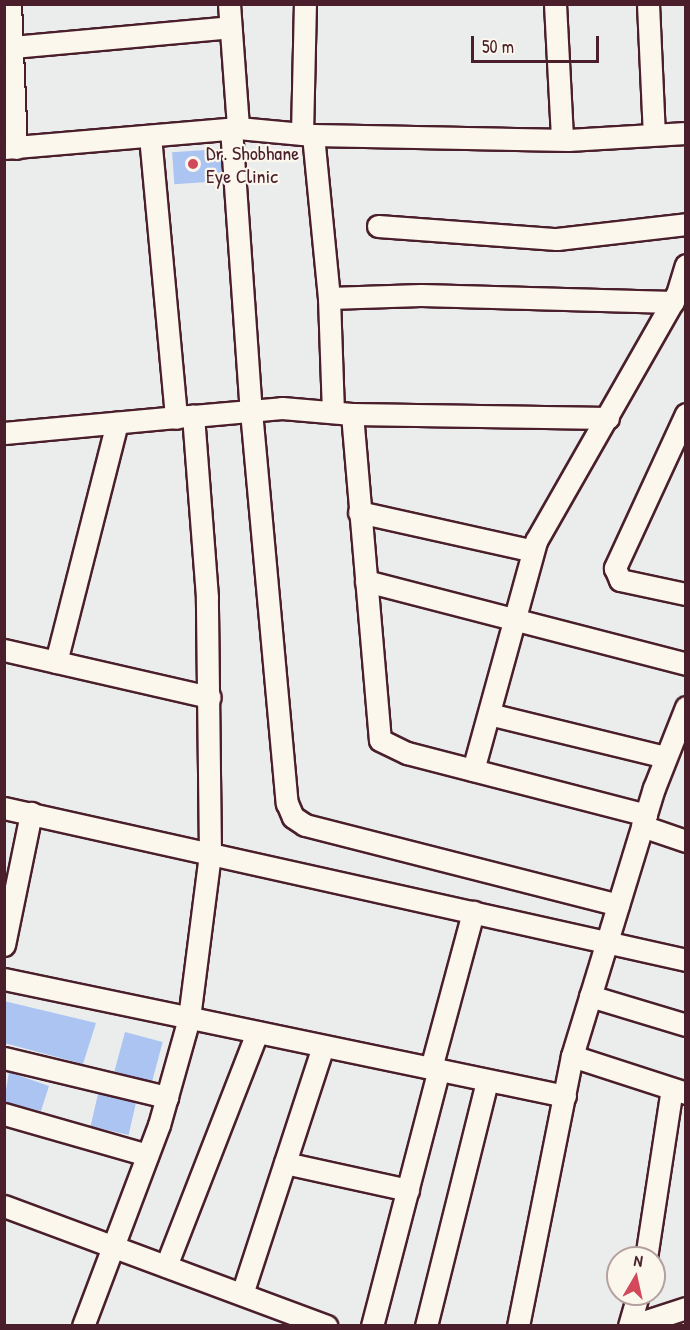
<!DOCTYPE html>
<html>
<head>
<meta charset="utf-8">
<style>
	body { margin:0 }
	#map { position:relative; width:690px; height:1330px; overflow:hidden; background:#ebeded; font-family:"Patrick Hand",sans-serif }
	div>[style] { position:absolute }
	.building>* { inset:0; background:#acc4f2; transform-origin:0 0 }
	.roads { filter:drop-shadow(2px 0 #4a1f2b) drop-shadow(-2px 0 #4a1f2b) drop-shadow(0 2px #4a1f2b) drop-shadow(0 -2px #4a1f2b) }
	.minor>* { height:21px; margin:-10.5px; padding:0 10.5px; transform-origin:10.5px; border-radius:10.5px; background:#fbf7ec }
	.dots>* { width:16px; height:16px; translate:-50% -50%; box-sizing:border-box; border:3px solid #fbf7ec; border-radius:50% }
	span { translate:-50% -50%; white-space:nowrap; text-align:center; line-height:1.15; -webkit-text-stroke:4.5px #fbf7ec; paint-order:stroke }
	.poi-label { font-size:20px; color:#4a1f2b }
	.left { translate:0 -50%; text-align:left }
	.frame { position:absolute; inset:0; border:6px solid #4a1f2b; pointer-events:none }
	.north { position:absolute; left:606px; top:1246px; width:60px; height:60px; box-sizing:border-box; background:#fbf7ec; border:2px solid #b4a19f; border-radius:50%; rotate:9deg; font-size:16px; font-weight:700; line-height:24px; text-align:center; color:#4a1f2b }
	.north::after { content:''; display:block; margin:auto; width:21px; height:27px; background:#d1495b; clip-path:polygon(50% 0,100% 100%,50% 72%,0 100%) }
	.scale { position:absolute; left:471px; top:36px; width:128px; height:27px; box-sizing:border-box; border:3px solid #4a1f2b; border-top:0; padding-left:8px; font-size:18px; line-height:21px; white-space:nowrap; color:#4a1f2b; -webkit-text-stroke:4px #fbf7ec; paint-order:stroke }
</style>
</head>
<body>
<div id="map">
	<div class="building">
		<div style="left:220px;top:149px;width:32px;height:48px;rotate:86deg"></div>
		<div style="clip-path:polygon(4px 1001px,96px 1023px,83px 1064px,4px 1043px)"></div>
		<div style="left:125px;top:1032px;width:39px;height:41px;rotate:15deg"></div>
		<div style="clip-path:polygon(9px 1072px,49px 1086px,41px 1111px,4px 1102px)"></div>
		<div style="left:98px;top:1094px;width:39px;height:33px;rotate:13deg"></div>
	</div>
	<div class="roads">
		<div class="minor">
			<div style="left:10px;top:4px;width:144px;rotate:87.6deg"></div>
			<div style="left:229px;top:4px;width:124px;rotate:85.8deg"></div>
			<div style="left:555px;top:4px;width:135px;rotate:87deg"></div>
			<div style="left:648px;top:4px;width:130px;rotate:87.4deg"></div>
			<div style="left:12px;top:47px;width:219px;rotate:-5.2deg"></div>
			<div style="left:231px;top:128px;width:284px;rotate:86deg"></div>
			<div style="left:251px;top:411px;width:394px;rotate:84.8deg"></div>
			<div style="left:287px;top:803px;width:15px;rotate:67deg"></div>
			<div style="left:293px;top:817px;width:14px;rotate:34deg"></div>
			<div style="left:305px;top:825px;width:323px;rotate:14.3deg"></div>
			<div style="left:302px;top:134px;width:130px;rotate:-88.7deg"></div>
			<div style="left:313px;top:135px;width:164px;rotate:84.4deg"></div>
			<div style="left:329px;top:298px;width:92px;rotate:-1.9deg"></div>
			<div style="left:421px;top:295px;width:252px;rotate:1.6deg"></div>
			<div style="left:150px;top:136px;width:283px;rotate:84.7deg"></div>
			<div style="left:4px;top:148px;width:235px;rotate:-4.9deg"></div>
			<div style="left:238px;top:128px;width:75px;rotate:5.3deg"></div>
			<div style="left:313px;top:135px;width:255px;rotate:1.1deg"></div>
			<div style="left:568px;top:140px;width:118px;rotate:-3.4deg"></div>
			<div style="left:378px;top:226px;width:179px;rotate:4.2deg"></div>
			<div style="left:557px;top:239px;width:130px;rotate:-6.6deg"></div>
			<div style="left:329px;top:298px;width:114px;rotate:88deg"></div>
			<div style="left:352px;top:414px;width:327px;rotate:85.1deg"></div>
			<div style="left:380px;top:740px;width:30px;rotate:26deg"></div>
			<div style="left:407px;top:753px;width:247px;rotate:14.5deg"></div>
			<div style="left:686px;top:414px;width:170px;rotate:114.8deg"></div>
			<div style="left:615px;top:568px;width:13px;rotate:67deg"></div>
			<div style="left:620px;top:580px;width:67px;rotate:12deg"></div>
			<div style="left:4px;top:433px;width:186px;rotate:-5.3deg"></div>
			<div style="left:359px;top:512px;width:178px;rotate:12.6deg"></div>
			<div style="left:366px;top:581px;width:331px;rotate:14.5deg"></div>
			<div style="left:4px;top:650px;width:211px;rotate:12.9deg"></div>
			<div style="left:56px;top:662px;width:247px;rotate:-75.7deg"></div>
			<div style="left:489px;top:714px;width:181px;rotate:13.7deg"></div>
			<div style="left:473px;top:770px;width:238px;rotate:-74.6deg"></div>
			<div style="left:536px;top:541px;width:284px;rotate:-60.3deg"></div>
			<div style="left:677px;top:294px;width:30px;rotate:-73deg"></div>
			<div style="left:4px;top:808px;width:699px;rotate:12.56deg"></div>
			<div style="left:642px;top:826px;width:46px;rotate:18.8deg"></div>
			<div style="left:4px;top:945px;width:135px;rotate:-78.4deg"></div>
			<div style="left:4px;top:979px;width:573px;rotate:11.78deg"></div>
			<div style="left:590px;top:996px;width:100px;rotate:16.8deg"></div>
			<div style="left:572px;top:1056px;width:120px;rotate:18deg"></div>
			<div style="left:4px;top:1058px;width:168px;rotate:13.5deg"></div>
			<div style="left:431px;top:1068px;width:162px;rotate:-74.9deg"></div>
			<div style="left:4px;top:1114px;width:149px;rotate:16deg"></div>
			<div style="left:285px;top:1163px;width:126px;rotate:12.4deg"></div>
			<div style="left:4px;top:1206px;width:344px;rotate:20.4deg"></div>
			<div style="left:646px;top:1258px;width:171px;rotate:-81.3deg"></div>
			<div style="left:166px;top:1266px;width:251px;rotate:-68.7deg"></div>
			<div style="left:242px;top:1294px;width:261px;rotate:-71.9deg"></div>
			<div style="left:83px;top:1326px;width:215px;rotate:-69.3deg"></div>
			<div style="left:159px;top:1125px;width:111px;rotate:-74.3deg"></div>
			<div style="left:189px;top:1018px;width:165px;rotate:-82.7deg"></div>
			<div style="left:210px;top:854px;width:257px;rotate:-90.7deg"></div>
			<div style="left:207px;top:597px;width:182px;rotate:-94.4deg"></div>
			<div style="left:193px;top:416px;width:89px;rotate:-5.1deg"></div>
			<div style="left:282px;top:408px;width:70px;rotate:4.9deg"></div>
			<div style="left:352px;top:414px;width:256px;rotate:0.9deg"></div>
			<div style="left:372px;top:1326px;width:262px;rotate:-75.4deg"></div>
			<div style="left:426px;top:1326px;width:252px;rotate:-76deg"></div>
			<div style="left:518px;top:1326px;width:275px;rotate:-78.7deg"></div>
			<div style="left:572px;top:1056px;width:280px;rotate:-73deg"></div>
			<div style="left:654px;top:788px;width:87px;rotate:-68.4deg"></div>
			<div style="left:629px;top:1326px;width:33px;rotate:-74deg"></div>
			<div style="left:631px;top:1326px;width:58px;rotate:-18.1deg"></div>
		</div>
	</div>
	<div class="dots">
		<div style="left:193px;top:164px;background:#d1495b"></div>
	</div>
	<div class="poi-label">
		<span class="left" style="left:206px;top:164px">Dr. Shobhane<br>Eye Clinic</span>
	</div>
	<div class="frame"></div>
	<div class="north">N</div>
	<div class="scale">50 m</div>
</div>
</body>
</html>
